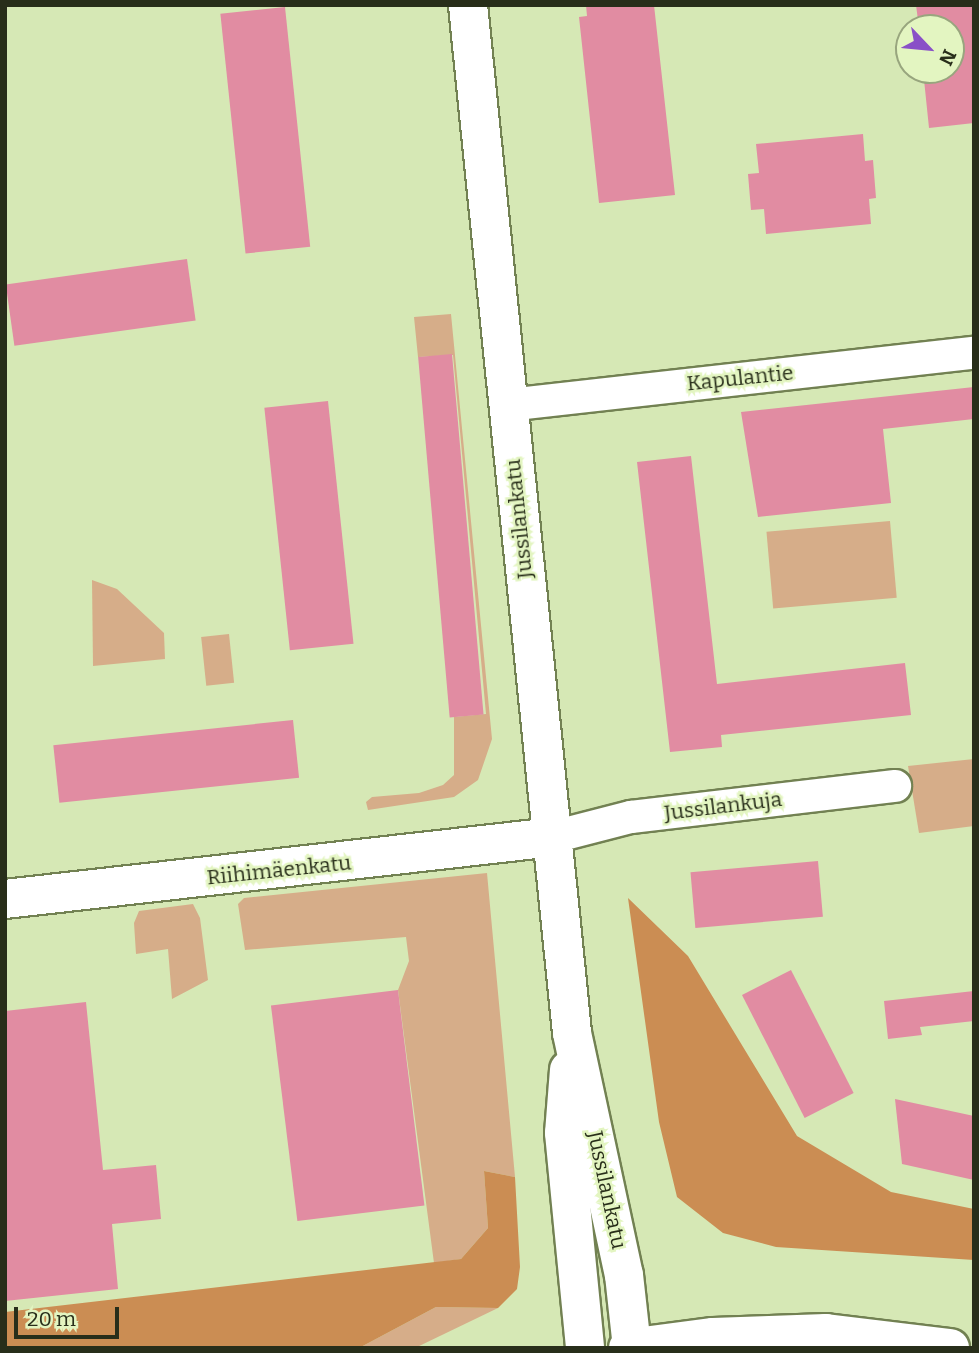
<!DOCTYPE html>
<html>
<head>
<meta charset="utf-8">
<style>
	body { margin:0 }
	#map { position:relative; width:979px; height:1353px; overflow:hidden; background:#d6e8b5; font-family:Bitter,serif }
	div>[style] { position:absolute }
	.green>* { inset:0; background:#d6ad89; transform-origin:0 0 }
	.forest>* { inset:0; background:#cb8d53 }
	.building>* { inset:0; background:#e18ca2; transform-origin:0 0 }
	.roads { filter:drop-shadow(2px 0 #728152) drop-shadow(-2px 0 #728152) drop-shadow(0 2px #728152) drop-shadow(0 -2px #728152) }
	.minor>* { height:32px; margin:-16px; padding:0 16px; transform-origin:16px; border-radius:16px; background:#fff }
	.tertiary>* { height:38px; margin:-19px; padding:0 19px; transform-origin:19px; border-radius:19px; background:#fff }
	.secondary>* { height:38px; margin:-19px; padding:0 19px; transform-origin:19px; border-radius:19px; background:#fff }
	span { translate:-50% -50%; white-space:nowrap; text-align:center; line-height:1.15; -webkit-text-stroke:5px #e3f5c1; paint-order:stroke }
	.street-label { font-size:21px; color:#282e1a }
	.frame { position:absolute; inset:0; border:7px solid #282e1a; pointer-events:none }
	.north { position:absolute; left:895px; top:14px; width:70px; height:70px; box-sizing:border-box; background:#e3f5c1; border:2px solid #98a57e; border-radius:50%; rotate:116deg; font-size:19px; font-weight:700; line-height:28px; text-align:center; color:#282e1a }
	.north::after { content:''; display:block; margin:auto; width:24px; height:32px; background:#8950c7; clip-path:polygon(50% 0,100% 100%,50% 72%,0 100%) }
	.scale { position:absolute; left:14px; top:1307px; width:105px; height:32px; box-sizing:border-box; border:4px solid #282e1a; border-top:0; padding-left:9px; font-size:21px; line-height:24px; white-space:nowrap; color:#282e1a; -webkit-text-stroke:5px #e3f5c1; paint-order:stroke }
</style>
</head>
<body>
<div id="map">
	<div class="green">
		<div style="clip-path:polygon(451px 314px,492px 739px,478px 780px,454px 797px,368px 810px,366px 802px,372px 797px,419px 793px,443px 785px,454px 775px,454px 717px,486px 714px,453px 355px,418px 357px,414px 317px)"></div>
		<div style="left:890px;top:521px;width:77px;height:124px;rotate:85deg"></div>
		<div style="clip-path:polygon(92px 580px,117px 589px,164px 633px,165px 659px,93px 666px)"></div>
		<div style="left:229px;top:634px;width:49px;height:28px;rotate:84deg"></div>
		<div style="clip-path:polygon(974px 759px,974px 826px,919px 833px,908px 766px)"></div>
		<div style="clip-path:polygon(487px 873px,515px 1177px,484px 1171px,488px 1228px,461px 1259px,434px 1263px,398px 990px,409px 961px,406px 937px,245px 950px,238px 904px,244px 898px)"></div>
		<div style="clip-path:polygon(193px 904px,200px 918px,208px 980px,172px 999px,168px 949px,136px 954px,134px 923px,139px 911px)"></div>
		<div style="clip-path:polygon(436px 1307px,498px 1308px,415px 1348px,359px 1348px)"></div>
	</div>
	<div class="forest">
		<div style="clip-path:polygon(628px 898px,688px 956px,797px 1136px,891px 1192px,974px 1209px,974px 1260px,776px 1247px,723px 1233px,677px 1197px,659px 1122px)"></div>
		<div style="clip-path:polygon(484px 1171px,515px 1177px,520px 1267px,517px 1289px,498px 1308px,436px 1307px,359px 1348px,5px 1348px,5px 1312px,461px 1259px,488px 1228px)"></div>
	</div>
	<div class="building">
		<div style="clip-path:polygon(586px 5px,654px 5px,675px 195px,599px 203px,579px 17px,587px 16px)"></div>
		<div style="clip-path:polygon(916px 5px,974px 5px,974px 123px,929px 128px,923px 70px,951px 70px,951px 28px,919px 28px)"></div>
		<div style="left:285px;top:7px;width:241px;height:65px;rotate:84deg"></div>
		<div style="clip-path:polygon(863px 134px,865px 161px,873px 160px,876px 198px,869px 199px,871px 224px,766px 234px,764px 209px,751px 210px,748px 174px,759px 173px,756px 144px)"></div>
		<div style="left:187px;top:259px;width:62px;height:183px;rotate:82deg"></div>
		<div style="left:452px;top:354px;width:362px;height:34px;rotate:85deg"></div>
		<div style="clip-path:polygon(974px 387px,974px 419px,883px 429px,891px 503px,758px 517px,741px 412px)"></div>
		<div style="left:328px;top:401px;width:244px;height:64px;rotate:84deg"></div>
		<div style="clip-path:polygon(691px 456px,717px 684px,905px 663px,911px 715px,721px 735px,722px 747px,670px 752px,637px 462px)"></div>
		<div style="left:293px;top:720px;width:58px;height:241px;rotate:84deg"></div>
		<div style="left:818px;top:861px;width:56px;height:128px;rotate:85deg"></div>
		<div style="left:791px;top:970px;width:138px;height:55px;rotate:63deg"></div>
		<div style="left:398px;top:990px;width:217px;height:128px;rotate:83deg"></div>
		<div style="clip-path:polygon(974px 991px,974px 1021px,920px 1027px,922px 1035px,888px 1039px,884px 1001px)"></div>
		<div style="clip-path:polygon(86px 1002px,103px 1170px,156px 1165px,161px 1219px,112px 1224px,118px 1289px,5px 1301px,5px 1011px)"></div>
		<div style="clip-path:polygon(895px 1099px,974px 1116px,974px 1180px,902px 1164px)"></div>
	</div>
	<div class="roads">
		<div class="minor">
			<div style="left:507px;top:405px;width:470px;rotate:-6.4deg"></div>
			<div style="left:553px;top:837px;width:81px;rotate:-14.4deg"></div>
			<div style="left:631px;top:817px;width:266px;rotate:-6.7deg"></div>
		</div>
		<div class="tertiary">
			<div style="left:5px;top:899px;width:551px;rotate:-6.45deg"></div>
		</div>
		<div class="secondary">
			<div style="left:468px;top:5px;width:1033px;rotate:84.22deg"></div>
			<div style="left:572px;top:1033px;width:248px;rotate:77.9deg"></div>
			<div style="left:624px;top:1275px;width:73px;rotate:83.7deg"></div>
			<div style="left:569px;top:1070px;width:63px;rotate:94.5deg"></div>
			<div style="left:564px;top:1133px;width:216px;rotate:84.4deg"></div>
			<div style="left:628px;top:1348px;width:86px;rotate:-7.4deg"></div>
			<div style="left:713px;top:1337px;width:113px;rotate:-2deg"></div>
			<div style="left:826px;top:1333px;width:125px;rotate:6.9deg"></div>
		</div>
	</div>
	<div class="street-label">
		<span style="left:740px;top:378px;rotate:-6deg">Kapulantie</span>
		<span style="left:519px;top:519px;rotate:-96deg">Jussilankatu</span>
		<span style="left:723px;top:806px;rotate:-7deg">Jussilankuja</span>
		<span style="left:279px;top:870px;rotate:-6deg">Riihimäenkatu</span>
		<span style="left:607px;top:1190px;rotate:78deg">Jussilankatu</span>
	</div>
	<div class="frame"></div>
	<div class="north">N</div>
	<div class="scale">20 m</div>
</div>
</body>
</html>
